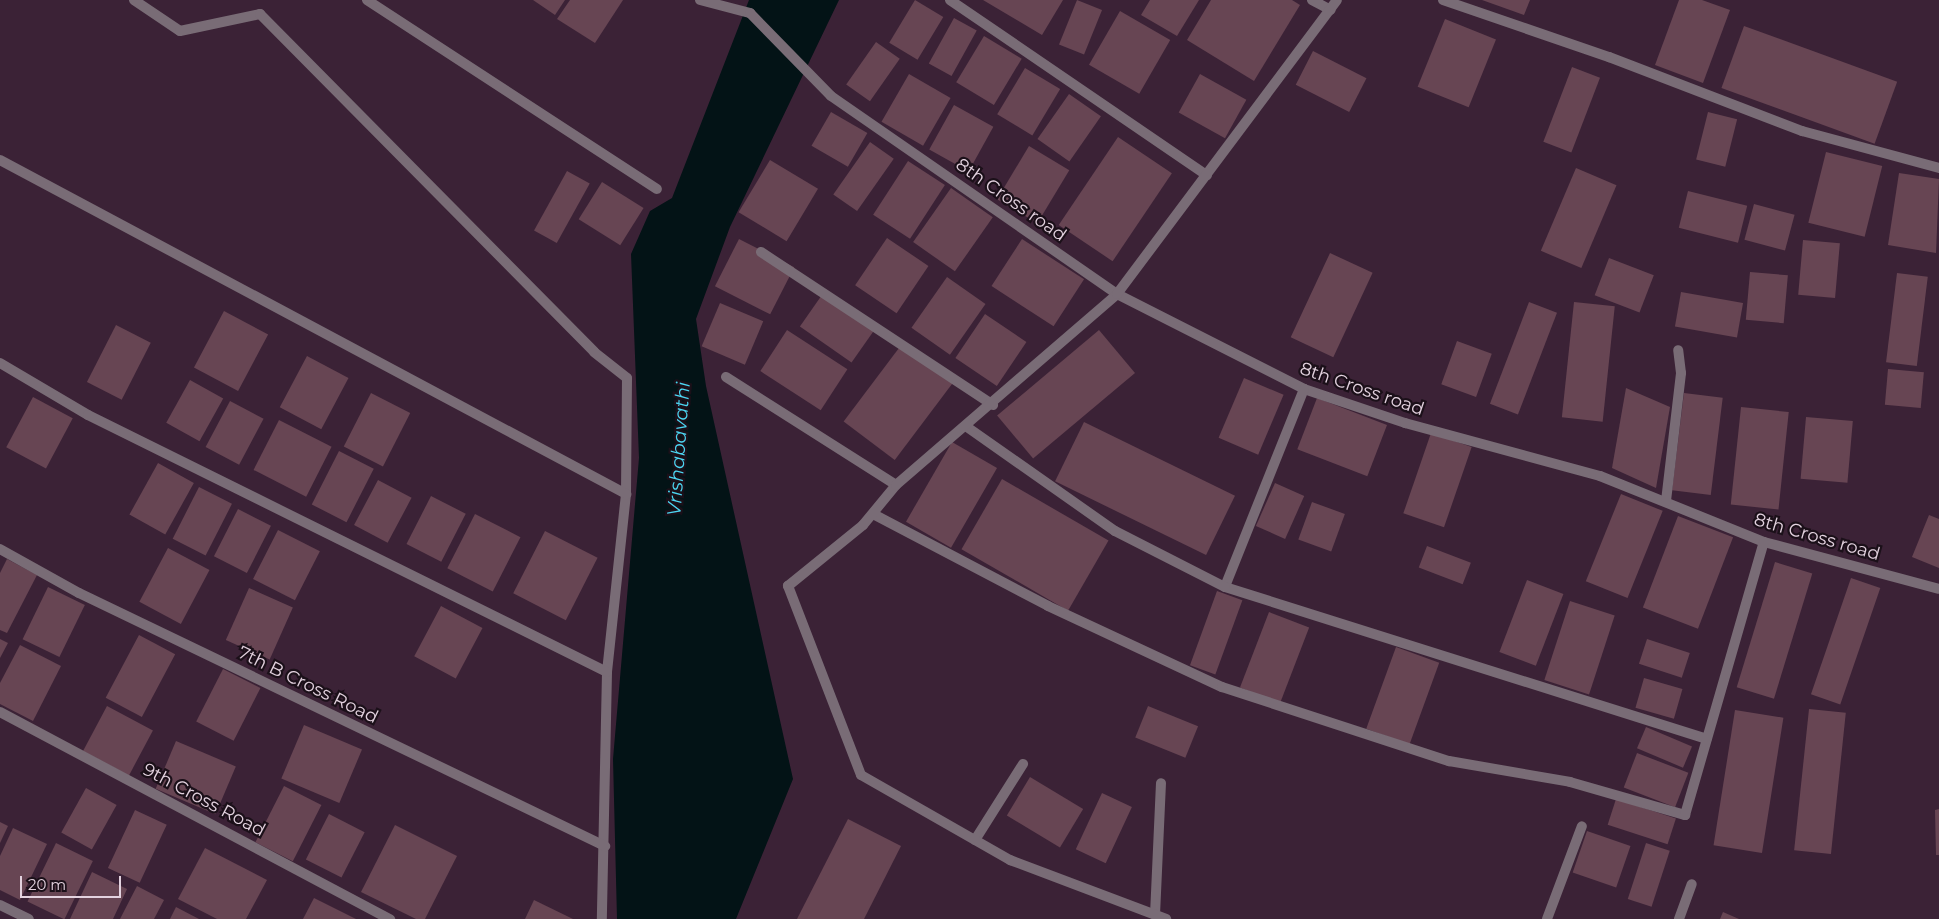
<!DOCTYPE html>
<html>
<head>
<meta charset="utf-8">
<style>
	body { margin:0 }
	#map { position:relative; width:1939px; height:919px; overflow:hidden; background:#3b2236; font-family:Montserrat,sans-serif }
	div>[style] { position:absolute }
	.water>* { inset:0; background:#031316 }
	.building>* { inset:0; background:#674553; transform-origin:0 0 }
	.lane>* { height:10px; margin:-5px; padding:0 5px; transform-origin:5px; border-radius:5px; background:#796c76 }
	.street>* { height:10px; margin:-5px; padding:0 5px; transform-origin:5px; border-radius:5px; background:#796c76 }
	span { translate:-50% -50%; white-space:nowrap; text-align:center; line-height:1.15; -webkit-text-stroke:4.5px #1b1019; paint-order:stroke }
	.street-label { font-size:18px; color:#e3d2df }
	.water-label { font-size:19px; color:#4cd6f2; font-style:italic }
	.scale { position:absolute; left:20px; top:876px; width:101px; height:22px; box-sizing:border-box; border:2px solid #e3d2df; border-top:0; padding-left:6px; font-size:15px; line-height:18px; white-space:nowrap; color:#e3d2df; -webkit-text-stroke:4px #1b1019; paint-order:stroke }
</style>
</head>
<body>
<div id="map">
	<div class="water">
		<div style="clip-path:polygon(749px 0,839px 0,730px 227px,696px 319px,706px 386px,793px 779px,736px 919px,617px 919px,613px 759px,639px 458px,631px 254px,650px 211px,672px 198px)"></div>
	</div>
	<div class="building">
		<div style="clip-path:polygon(533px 0,565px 0,555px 15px)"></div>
		<div style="clip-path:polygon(570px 0,623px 0,595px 43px,557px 19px)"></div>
		<div style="left:915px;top:0;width:33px;height:50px;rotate:31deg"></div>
		<div style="clip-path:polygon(983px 0,1063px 0,1042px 35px)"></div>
		<div style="left:1077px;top:0;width:27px;height:48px;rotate:22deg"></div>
		<div style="clip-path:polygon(1150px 0,1199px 0,1177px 36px,1141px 15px)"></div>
		<div style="clip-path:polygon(1211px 0,1292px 0,1300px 5px,1254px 81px,1187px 40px)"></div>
		<div style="clip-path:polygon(1482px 0,1530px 0,1524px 15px)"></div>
		<div style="clip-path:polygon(1679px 0,1702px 0,1730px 10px,1703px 83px,1655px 65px)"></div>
		<div style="left:1120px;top:11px;width:58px;height:62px;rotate:30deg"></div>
		<div style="left:954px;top:18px;width:26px;height:52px;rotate:29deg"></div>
		<div style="left:1445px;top:19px;width:55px;height:73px;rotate:22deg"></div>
		<div style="left:1744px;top:26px;width:163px;height:66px;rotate:20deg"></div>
		<div style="left:984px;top:36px;width:44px;height:54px;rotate:31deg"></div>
		<div style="left:876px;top:42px;width:29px;height:52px;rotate:35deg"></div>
		<div style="left:1313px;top:51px;width:60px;height:38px;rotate:27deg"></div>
		<div style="left:1572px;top:67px;width:30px;height:80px;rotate:21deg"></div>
		<div style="left:1025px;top:68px;width:41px;height:54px;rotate:31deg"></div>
		<div style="left:909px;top:74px;width:48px;height:55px;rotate:30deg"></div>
		<div style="left:1200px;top:74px;width:53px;height:44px;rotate:29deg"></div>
		<div style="left:1069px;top:94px;width:39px;height:55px;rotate:35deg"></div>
		<div style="left:954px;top:105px;width:45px;height:51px;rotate:29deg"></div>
		<div style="left:831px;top:112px;width:42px;height:39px;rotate:30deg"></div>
		<div style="left:1708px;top:112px;width:30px;height:49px;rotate:14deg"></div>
		<div style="left:1118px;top:137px;width:65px;height:106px;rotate:34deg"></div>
		<div style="left:870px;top:142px;width:29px;height:64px;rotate:35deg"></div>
		<div style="left:1029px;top:146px;width:47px;height:62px;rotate:31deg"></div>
		<div style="left:1826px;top:152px;width:58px;height:73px;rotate:14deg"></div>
		<div style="left:770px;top:160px;width:56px;height:61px;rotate:31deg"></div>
		<div style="left:908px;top:161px;width:44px;height:64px;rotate:33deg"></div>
		<div style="left:1576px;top:168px;width:44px;height:90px;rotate:23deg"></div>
		<div style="left:567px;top:171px;width:26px;height:68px;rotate:29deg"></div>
		<div style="clip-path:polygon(1899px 173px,1939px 179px,1936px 253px,1888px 245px)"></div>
		<div style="left:602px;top:182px;width:49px;height:44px;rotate:32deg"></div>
		<div style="left:951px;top:188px;width:51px;height:66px;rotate:35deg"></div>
		<div style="left:1688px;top:191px;width:61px;height:38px;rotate:14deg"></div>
		<div style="left:1754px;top:204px;width:42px;height:37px;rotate:15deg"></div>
		<div style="left:887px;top:238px;width:50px;height:57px;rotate:34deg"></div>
		<div style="left:739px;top:239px;width:62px;height:53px;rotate:27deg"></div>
		<div style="left:1022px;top:239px;width:74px;height:56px;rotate:33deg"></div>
		<div style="left:1803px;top:240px;width:37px;height:55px;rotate:5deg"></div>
		<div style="left:1330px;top:253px;width:47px;height:93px;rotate:25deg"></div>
		<div style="left:1609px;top:258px;width:48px;height:40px;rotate:21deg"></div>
		<div style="left:1750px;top:272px;width:38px;height:48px;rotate:5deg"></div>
		<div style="left:1897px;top:273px;width:31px;height:90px;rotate:7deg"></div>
		<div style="left:947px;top:277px;width:47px;height:62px;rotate:35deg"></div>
		<div style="left:824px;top:292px;width:63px;height:42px;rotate:35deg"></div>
		<div style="left:1681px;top:292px;width:63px;height:35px;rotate:10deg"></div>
		<div style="left:1529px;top:302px;width:30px;height:109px;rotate:21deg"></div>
		<div style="left:1574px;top:302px;width:41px;height:116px;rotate:6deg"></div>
		<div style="left:720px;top:303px;width:47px;height:47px;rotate:23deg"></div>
		<div style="left:224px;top:311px;width:50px;height:64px;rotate:28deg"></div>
		<div style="left:985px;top:314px;width:50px;height:53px;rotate:34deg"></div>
		<div style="left:116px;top:325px;width:39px;height:64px;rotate:27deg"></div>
		<div style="left:787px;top:330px;width:72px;height:49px;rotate:33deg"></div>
		<div style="left:1099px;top:330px;width:56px;height:133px;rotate:50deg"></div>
		<div style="left:1457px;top:341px;width:37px;height:46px;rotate:20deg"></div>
		<div style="left:902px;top:344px;width:64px;height:97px;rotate:37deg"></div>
		<div style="left:307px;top:356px;width:47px;height:58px;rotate:28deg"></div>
		<div style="left:1888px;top:369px;width:36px;height:36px;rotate:5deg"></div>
		<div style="left:1244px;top:378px;width:43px;height:65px;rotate:23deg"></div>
		<div style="left:190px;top:380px;width:38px;height:49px;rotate:29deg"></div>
		<div style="clip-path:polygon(1626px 388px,1670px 407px,1656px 488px,1612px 468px)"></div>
		<div style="left:371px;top:393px;width:44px;height:60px;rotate:27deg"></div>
		<div style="left:1684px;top:393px;width:39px;height:98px;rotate:7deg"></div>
		<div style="left:33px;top:397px;width:45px;height:57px;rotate:28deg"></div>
		<div style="left:1317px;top:398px;width:75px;height:55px;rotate:21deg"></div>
		<div style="left:230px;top:401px;width:38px;height:52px;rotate:28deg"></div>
		<div style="left:1741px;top:407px;width:48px;height:98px;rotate:6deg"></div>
		<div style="left:1806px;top:417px;width:47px;height:62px;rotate:5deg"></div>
		<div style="left:279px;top:420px;width:59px;height:56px;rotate:27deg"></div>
		<div style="left:1084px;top:422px;width:168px;height:66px;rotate:26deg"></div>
		<div style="left:1431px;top:433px;width:43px;height:85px;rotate:19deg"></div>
		<div style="left:952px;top:442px;width:52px;height:92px;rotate:30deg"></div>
		<div style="left:339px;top:451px;width:39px;height:60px;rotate:27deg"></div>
		<div style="left:158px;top:463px;width:41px;height:59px;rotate:29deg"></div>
		<div style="left:1002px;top:479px;width:123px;height:81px;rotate:30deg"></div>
		<div style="left:378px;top:480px;width:38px;height:51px;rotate:28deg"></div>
		<div style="left:1275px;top:483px;width:32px;height:47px;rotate:24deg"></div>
		<div style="left:199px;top:487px;width:37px;height:58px;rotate:27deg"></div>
		<div style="left:1621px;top:494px;width:45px;height:94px;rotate:22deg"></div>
		<div style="left:431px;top:496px;width:39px;height:54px;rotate:27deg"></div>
		<div style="left:1312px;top:502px;width:35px;height:40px;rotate:20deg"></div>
		<div style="left:238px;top:509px;width:37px;height:53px;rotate:27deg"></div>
		<div style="left:475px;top:514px;width:51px;height:61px;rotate:27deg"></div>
		<div style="clip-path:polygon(1929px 515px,1939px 519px,1939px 568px,1912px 557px)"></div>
		<div style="left:1678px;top:516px;width:59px;height:98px;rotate:21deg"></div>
		<div style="left:278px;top:530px;width:47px;height:55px;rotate:27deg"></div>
		<div style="left:545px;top:531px;width:59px;height:70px;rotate:27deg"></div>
		<div style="left:1427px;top:546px;width:47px;height:23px;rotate:21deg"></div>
		<div style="left:168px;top:548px;width:47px;height:61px;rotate:28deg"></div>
		<div style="clip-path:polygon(7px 559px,37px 575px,7px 633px,0 630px,0 573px)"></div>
		<div style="left:1775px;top:562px;width:39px;height:131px;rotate:17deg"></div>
		<div style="left:1851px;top:578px;width:31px;height:123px;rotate:19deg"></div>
		<div style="left:1527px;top:580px;width:39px;height:77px;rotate:21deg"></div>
		<div style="left:48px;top:587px;width:41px;height:58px;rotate:26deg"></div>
		<div style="left:249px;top:588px;width:48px;height:57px;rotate:24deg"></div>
		<div style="left:1217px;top:591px;width:27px;height:79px;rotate:20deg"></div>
		<div style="left:1570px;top:601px;width:47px;height:83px;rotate:18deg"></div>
		<div style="left:441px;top:606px;width:47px;height:57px;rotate:28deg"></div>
		<div style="left:1269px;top:612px;width:43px;height:81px;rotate:21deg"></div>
		<div style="left:139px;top:635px;width:41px;height:71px;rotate:28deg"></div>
		<div style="clip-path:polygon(0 639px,8px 643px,0 658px)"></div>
		<div style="left:1647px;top:639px;width:45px;height:26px;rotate:18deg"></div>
		<div style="clip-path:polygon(20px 645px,61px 666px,33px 721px,0 704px,0 683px)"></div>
		<div style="left:1396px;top:647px;width:46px;height:87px;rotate:20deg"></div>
		<div style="left:223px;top:669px;width:42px;height:59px;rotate:27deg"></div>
		<div style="left:1644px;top:678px;width:40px;height:31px;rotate:16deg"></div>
		<div style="left:107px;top:706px;width:52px;height:51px;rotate:28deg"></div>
		<div style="left:1148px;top:706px;width:54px;height:34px;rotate:22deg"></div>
		<div style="left:1809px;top:709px;width:37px;height:142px;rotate:6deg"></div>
		<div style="left:1735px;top:710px;width:49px;height:137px;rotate:9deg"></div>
		<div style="left:304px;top:725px;width:63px;height:58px;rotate:23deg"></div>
		<div style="left:1646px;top:727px;width:50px;height:23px;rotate:23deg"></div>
		<div style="left:176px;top:741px;width:65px;height:52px;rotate:23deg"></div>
		<div style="left:1637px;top:753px;width:55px;height:37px;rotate:21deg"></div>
		<div style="left:1030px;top:777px;width:62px;height:45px;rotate:31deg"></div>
		<div style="left:284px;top:786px;width:42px;height:63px;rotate:27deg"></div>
		<div style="left:86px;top:788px;width:35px;height:51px;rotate:29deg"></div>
		<div style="left:1102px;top:793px;width:33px;height:62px;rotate:25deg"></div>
		<div style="left:1616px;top:799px;width:63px;height:27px;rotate:18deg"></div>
		<div style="clip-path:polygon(1939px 809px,1939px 855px,1936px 855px,1935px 810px)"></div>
		<div style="left:135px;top:810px;width:35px;height:64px;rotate:25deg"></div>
		<div style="left:329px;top:814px;width:40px;height:51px;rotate:27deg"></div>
		<div style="clip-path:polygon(848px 819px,901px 846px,864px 919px,797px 919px)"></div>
		<div style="clip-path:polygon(0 822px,8px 826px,0 843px)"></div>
		<div style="clip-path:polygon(395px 825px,457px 856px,425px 919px,416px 919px,361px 892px)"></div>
		<div style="clip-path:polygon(13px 828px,47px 844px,20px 900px,0 890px,0 856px)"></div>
		<div style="left:1587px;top:831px;width:46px;height:44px;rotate:19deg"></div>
		<div style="left:56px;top:843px;width:41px;height:65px;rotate:26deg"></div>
		<div style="left:1646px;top:843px;width:25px;height:59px;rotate:18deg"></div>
		<div style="clip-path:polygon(205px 848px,267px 880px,246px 919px,217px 919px,178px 899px)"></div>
		<div style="clip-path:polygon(92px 872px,127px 889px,113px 919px,70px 919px)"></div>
		<div style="clip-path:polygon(137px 886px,164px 900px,154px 919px,120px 919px)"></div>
		<div style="clip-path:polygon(314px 898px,356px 919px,303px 919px)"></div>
		<div style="clip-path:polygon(534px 900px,573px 919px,525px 919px)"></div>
		<div style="clip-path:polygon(176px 907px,199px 919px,170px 919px)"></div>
		<div style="clip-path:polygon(1723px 912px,1739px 919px,1720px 919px)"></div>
	</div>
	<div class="lane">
		<div style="left:861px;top:775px;width:203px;rotate:-111.1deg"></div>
		<div style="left:788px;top:586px;width:97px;rotate:-39.1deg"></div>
		<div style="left:975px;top:840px;width:90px;rotate:-57.7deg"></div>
		<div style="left:1155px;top:915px;width:132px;rotate:-87.4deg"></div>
		<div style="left:1547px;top:919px;width:99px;rotate:-69.4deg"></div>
		<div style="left:1679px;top:919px;width:37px;rotate:-70deg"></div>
	</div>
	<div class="street">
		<div style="left:134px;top:0;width:55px;rotate:34deg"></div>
		<div style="left:180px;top:31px;width:82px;rotate:-12deg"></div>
		<div style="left:260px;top:14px;width:475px;rotate:45.3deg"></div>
		<div style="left:594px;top:352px;width:42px;rotate:38.2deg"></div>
		<div style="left:627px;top:378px;width:116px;rotate:90.5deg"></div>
		<div style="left:626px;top:494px;width:179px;rotate:96.1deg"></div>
		<div style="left:607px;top:672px;width:247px;rotate:91.2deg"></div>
		<div style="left:367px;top:0;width:346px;rotate:33.1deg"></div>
		<div style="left:700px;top:0;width:52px;rotate:14.6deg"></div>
		<div style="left:750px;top:13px;width:116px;rotate:45.7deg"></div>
		<div style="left:831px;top:96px;width:348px;rotate:34.7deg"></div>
		<div style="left:1117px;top:294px;width:210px;rotate:26.9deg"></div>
		<div style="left:1304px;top:389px;width:107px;rotate:18.6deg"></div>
		<div style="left:1405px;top:423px;width:202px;rotate:15.2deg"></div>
		<div style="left:1600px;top:476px;width:177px;rotate:21.9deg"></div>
		<div style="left:1764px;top:542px;width:181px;rotate:15deg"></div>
		<div style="left:950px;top:0;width:311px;rotate:34.3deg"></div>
		<div style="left:1312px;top:0;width:21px;rotate:28deg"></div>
		<div style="left:1443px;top:0;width:176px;rotate:19deg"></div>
		<div style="left:1609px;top:57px;width:207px;rotate:21deg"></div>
		<div style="left:1802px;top:131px;width:142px;rotate:15.1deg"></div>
		<div style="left:0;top:160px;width:710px;rotate:28.08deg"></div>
		<div style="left:761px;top:252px;width:278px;rotate:33.4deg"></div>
		<div style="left:0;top:363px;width:102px;rotate:30.6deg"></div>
		<div style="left:88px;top:415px;width:579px;rotate:26.34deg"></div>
		<div style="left:726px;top:377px;width:201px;rotate:32.4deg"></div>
		<div style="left:1304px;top:389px;width:213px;rotate:111.8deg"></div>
		<div style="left:1225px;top:587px;width:505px;rotate:17.5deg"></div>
		<div style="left:967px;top:427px;width:181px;rotate:35.1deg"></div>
		<div style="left:1115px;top:531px;width:123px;rotate:27deg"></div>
		<div style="left:1666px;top:501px;width:129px;rotate:-83.3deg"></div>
		<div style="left:1681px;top:373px;width:23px;rotate:-97deg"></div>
		<div style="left:875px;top:515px;width:195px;rotate:27.7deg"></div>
		<div style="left:1048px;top:606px;width:192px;rotate:25deg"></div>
		<div style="left:1222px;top:687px;width:239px;rotate:18.1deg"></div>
		<div style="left:1449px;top:761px;width:123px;rotate:9.8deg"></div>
		<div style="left:1570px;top:782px;width:120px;rotate:16deg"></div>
		<div style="left:1685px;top:815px;width:284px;rotate:-73.9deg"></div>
		<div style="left:863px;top:525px;width:52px;rotate:-50.5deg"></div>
		<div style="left:896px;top:485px;width:292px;rotate:-40.8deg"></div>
		<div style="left:1117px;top:294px;width:367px;rotate:-53.2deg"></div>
		<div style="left:0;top:549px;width:90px;rotate:29.1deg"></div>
		<div style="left:79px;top:593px;width:584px;rotate:25.69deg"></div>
		<div style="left:0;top:712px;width:442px;rotate:28deg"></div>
		<div style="left:861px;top:775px;width:172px;rotate:29.7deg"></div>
		<div style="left:1010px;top:860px;width:167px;rotate:20.7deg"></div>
		<div style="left:0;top:905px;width:32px;rotate:26deg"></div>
	</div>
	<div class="street-label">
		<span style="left:1011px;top:200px;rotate:35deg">8th Cross road</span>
		<span style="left:1362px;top:389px;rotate:19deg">8th Cross road</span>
		<span style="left:1817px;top:537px;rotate:16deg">8th Cross road</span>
		<span style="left:308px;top:685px;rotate:26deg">7th B Cross Road</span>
		<span style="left:204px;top:800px;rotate:28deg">9th Cross Road</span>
	</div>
	<div class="water-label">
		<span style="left:679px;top:449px;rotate:-86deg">Vrishabavathi</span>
	</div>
	<div class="scale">20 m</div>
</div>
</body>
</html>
